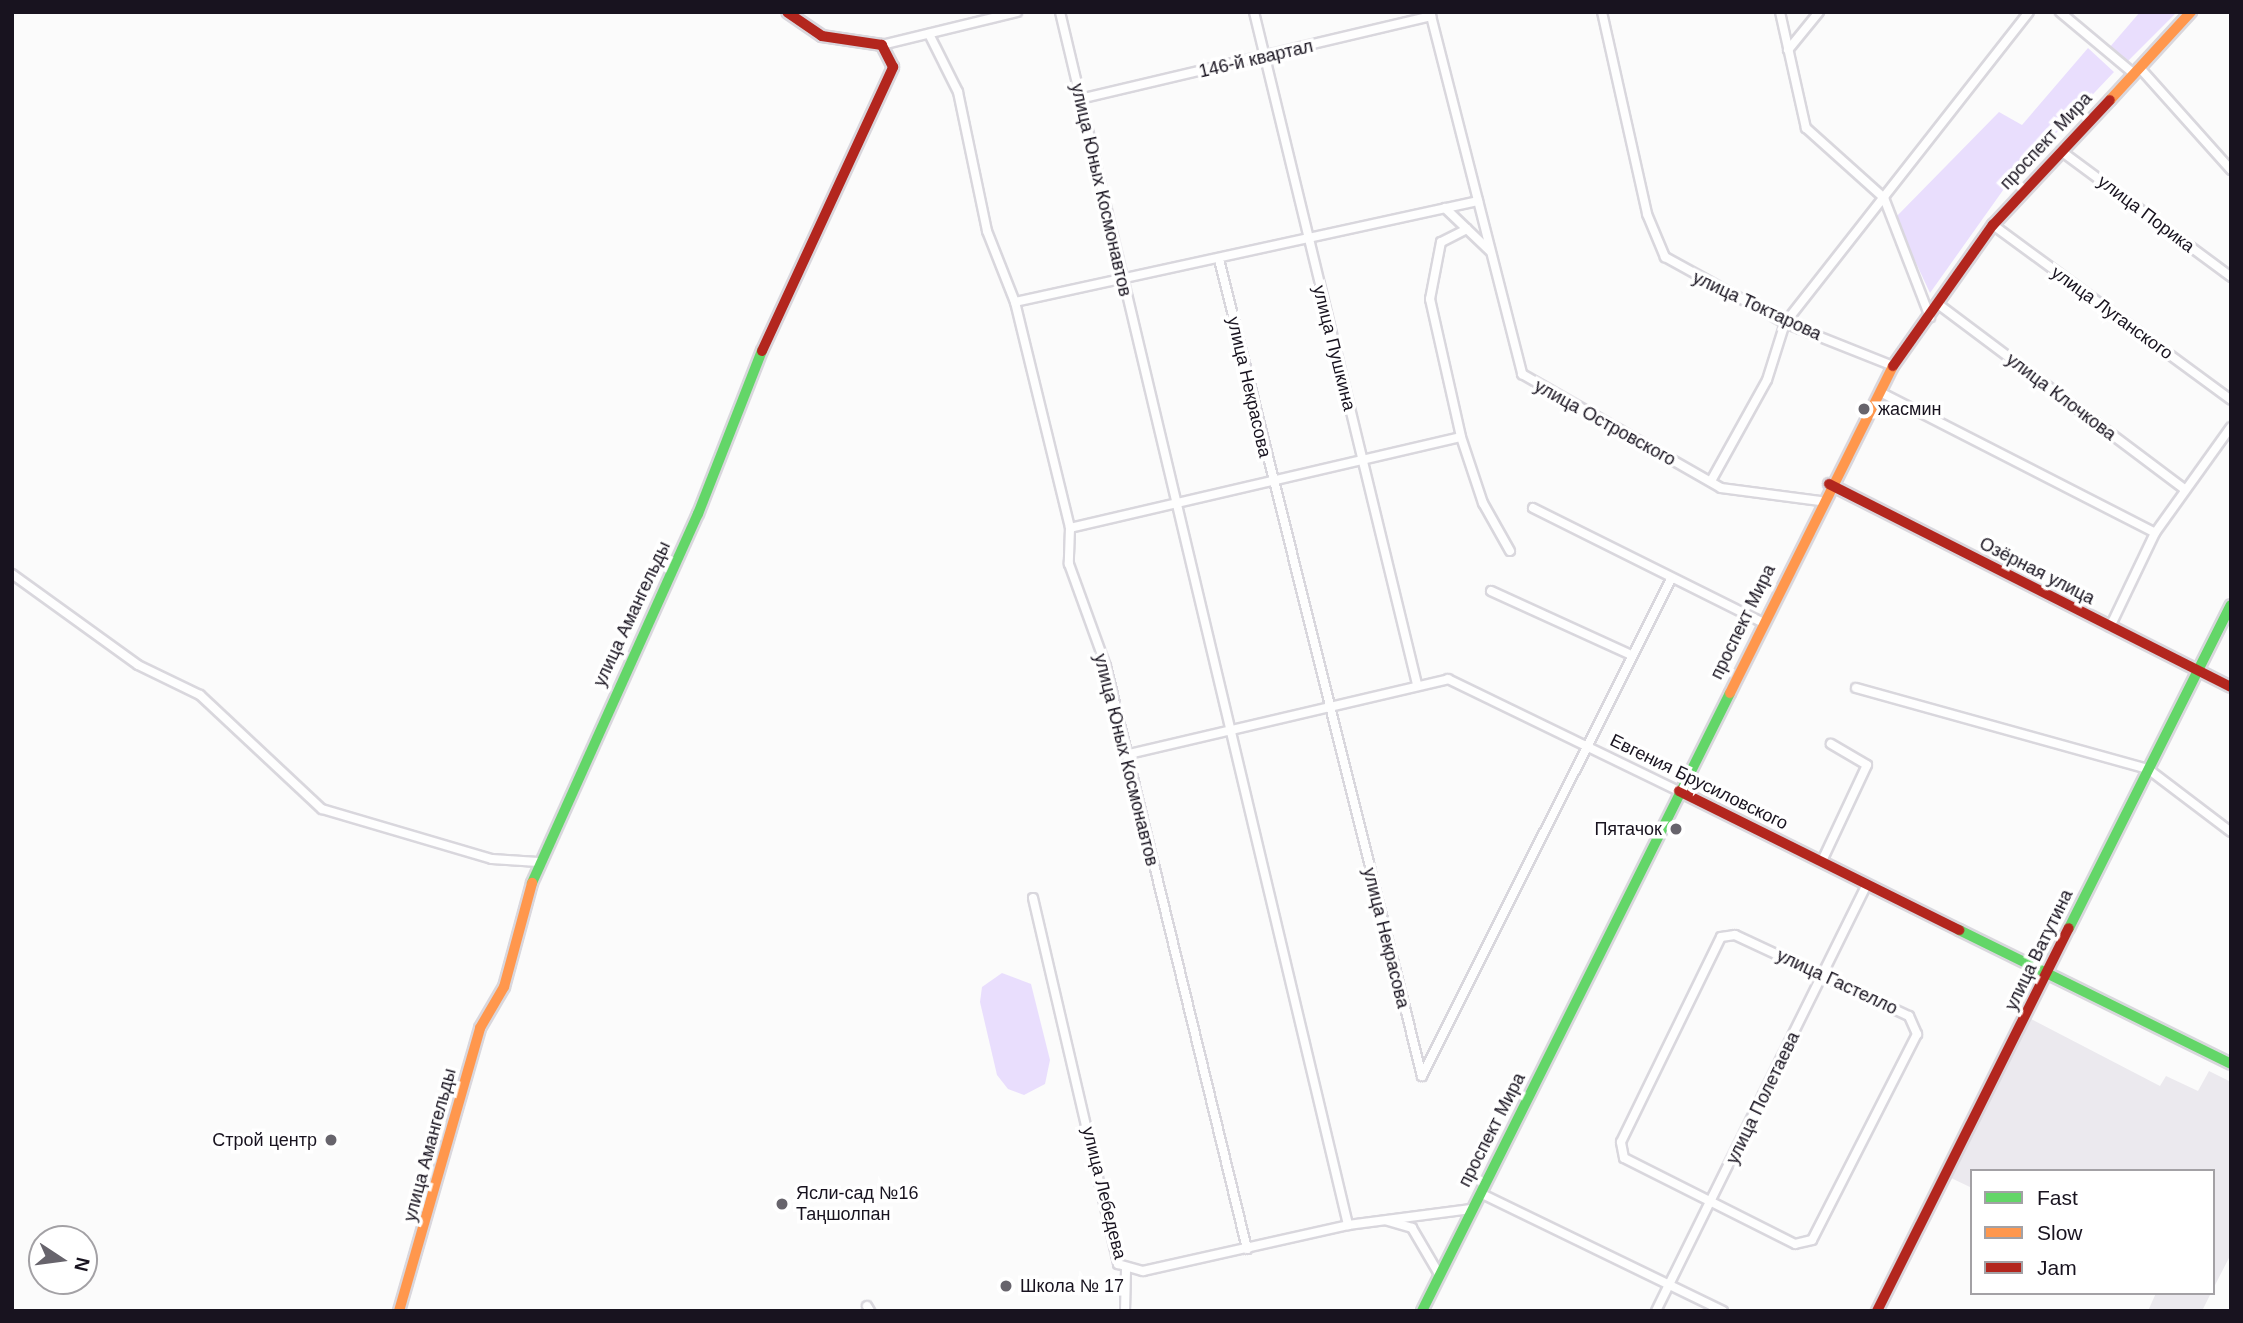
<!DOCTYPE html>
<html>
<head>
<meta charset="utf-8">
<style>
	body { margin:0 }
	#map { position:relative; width:2243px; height:1323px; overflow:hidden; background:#fbfbfb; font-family:Arial,sans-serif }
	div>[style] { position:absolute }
	.built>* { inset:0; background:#ebe9ee }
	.green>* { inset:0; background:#e9defd }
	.roads { filter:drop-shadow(2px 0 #d9d7dd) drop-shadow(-2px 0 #d9d7dd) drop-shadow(0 2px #d9d7dd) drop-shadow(0 -2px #d9d7dd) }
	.street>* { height:8px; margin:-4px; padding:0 4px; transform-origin:4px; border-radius:4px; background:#fefefe }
	.fast>* { height:10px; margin:-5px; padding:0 5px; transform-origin:5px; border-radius:5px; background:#63d668 }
	.slow>* { height:10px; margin:-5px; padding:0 5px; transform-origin:5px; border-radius:5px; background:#ff974d }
	.jam>* { height:10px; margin:-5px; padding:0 5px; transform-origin:5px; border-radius:5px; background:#b3261e }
	.dots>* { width:19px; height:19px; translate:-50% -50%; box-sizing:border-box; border:4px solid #fff; border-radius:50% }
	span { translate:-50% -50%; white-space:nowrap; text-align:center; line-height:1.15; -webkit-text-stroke:7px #fff; paint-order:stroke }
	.street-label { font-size:18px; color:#18131f }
	.poi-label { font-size:18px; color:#18131f }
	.left { translate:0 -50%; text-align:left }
	.right { translate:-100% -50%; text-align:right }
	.frame { position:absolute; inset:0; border:14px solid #18131f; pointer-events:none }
	.legend { position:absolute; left:1970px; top:1169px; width:245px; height:126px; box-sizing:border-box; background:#fff; border:2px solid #a3a1a5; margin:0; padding:9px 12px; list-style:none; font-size:21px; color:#18131f }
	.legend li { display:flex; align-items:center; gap:14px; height:35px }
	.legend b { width:35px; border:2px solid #a3a1a5 }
	.north { position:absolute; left:28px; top:1225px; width:70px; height:70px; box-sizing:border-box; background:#fff; border:2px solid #a3a1a5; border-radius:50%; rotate:103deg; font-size:19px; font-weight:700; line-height:28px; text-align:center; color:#18131f }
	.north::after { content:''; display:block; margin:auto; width:24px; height:32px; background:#67646c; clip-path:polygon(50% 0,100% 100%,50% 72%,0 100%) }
</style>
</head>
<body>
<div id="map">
	<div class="built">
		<div style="clip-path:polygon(2031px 1019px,2160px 1086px,2166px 1076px,2198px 1091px,2209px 1071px,2231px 1082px,2231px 1254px,2213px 1289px,2213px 1171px,1972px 1171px,1972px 1188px,1949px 1177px)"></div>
		<div style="clip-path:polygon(2156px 1293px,2211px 1293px,2202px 1311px,2148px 1311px)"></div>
	</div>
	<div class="green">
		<div style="clip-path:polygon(2140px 12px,2177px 12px,2127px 62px,2109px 48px)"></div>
		<div style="clip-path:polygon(2088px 48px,2114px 72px,2006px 186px,1930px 293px,1895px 218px,1999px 112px,2022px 125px)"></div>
		<div style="clip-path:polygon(1002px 973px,1031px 984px,1050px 1060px,1045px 1084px,1024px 1095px,1008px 1089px,997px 1075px,980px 1002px,982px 987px)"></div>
	</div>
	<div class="roads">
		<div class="street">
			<div style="left:1060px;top:12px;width:1247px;rotate:76.64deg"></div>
			<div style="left:1254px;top:12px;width:691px;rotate:76.37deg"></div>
			<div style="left:1430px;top:12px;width:374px;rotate:75.7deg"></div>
			<div style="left:1522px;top:374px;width:229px;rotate:29.8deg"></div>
			<div style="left:1721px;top:488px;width:100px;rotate:7.5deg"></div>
			<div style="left:1602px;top:12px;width:207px;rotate:77.4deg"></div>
			<div style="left:1647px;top:214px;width:47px;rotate:67.3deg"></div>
			<div style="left:1665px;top:257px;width:137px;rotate:28.8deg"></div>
			<div style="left:1785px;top:323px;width:116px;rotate:21.7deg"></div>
			<div style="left:1780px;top:12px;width:119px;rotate:77.4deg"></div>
			<div style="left:1806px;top:128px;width:105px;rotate:41.9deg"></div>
			<div style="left:1884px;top:198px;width:128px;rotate:68.9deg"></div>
			<div style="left:2060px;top:12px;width:95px;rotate:39.9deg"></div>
			<div style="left:929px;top:34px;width:65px;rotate:63.4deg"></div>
			<div style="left:958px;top:92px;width:142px;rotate:78.2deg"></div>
			<div style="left:987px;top:231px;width:76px;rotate:68.5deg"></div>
			<div style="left:1015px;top:302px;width:233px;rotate:76.3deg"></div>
			<div style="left:1070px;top:528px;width:36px;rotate:92deg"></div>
			<div style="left:1069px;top:564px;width:109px;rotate:70.1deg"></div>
			<div style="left:1106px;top:666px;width:600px;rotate:76.4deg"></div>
			<div style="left:882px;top:45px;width:139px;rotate:-13.7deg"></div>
			<div style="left:1788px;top:50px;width:49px;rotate:-50.8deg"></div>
			<div style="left:2139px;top:67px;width:138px;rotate:48.2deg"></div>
			<div style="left:1080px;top:99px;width:361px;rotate:-13.3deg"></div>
			<div style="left:2061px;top:151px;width:212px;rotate:36.5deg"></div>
			<div style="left:1445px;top:208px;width:62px;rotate:43.7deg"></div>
			<div style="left:1993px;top:225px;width:295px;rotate:36.3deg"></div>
			<div style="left:1467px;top:229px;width:29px;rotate:153deg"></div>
			<div style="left:1441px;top:242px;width:58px;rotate:100.9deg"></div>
			<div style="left:1430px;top:299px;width:141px;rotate:77.3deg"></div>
			<div style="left:1461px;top:437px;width:70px;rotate:71.6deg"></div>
			<div style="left:1483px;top:503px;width:55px;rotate:60.6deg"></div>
			<div style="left:1219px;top:259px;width:842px;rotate:76.05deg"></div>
			<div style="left:1015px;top:302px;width:474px;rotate:-12.3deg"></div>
			<div style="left:1938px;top:304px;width:308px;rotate:36.9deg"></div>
			<div style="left:1880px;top:392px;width:309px;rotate:27.1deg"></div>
			<div style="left:1711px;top:481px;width:115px;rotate:-61deg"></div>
			<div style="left:1767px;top:380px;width:60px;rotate:-72.5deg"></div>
			<div style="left:1785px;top:323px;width:395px;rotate:-51.9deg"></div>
			<div style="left:1533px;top:508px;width:258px;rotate:26.5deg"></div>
			<div style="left:1070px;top:528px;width:401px;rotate:-13.1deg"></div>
			<div style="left:12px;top:574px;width:155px;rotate:35.8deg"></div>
			<div style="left:138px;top:665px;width:69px;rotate:25.8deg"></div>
			<div style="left:200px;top:695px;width:167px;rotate:43.1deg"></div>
			<div style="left:322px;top:809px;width:177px;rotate:16.4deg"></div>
			<div style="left:492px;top:859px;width:46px;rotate:3.7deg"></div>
			<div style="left:1491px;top:591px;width:152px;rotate:24.5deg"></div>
			<div style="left:2110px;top:627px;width:104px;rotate:-64.4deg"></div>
			<div style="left:2155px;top:533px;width:130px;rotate:-54.4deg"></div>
			<div style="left:1856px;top:688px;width:303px;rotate:15.5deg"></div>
			<div style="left:2148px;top:769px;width:104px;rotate:37.2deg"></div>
			<div style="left:1125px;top:755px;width:332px;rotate:-13.2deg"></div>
			<div style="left:1448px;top:679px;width:257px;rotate:25.9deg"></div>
			<div style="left:1822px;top:861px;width:106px;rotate:-64.9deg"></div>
			<div style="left:1867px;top:765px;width:42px;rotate:-149.7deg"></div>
			<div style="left:1033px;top:898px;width:376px;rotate:76.9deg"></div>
			<div style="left:1118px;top:1264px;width:26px;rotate:16deg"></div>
			<div style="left:1143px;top:1271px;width:210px;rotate:-12.6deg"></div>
			<div style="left:1348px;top:1225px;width:124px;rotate:-7.4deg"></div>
			<div style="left:1735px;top:935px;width:192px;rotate:25deg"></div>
			<div style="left:1909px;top:1016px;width:20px;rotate:66deg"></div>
			<div style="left:1917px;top:1034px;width:231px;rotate:117deg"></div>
			<div style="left:1812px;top:1240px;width:17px;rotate:167deg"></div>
			<div style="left:1795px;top:1244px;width:191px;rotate:-153.3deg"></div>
			<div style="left:1624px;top:1158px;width:16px;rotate:-101deg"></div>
			<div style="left:1621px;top:1142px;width:228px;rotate:-64deg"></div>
			<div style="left:1721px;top:937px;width:14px;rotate:-8deg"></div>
			<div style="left:1422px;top:1076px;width:556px;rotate:-63.39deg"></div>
			<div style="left:1480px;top:1193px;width:270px;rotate:25.9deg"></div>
			<div style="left:1388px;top:1221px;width:25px;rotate:16deg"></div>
			<div style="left:1412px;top:1228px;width:53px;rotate:59.6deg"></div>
			<div style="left:867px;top:1306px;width:6px;rotate:59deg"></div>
			<div style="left:1125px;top:1311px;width:42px;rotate:-88.6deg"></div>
			<div style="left:1656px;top:1311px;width:476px;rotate:-63.7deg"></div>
		</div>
		<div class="fast">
			<div style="left:532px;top:883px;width:405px;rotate:-65.8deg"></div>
			<div style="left:698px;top:514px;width:175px;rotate:-68.6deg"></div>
			<div style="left:2069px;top:928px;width:361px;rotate:-63.4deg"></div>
			<div style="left:1959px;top:930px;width:303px;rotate:26.2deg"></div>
			<div style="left:1422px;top:1311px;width:690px;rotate:-63.51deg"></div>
		</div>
		<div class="slow">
			<div style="left:2110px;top:100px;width:120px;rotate:-47.4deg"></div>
			<div style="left:1730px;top:693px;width:365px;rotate:-63.5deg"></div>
			<div style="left:399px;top:1311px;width:294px;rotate:-74deg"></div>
			<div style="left:480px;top:1028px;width:48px;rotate:-59.7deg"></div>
			<div style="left:504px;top:987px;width:108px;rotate:-74.9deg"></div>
		</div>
		<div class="jam">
			<div style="left:762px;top:351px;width:313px;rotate:-65.2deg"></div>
			<div style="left:893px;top:67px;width:25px;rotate:-117deg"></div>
			<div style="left:882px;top:45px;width:61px;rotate:-171.5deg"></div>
			<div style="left:822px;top:36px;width:42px;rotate:-145.6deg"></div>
			<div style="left:1893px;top:366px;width:173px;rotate:-54.7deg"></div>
			<div style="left:1993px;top:225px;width:171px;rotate:-46.9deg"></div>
			<div style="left:1829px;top:484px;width:450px;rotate:26.8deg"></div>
			<div style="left:1679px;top:791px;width:313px;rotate:26.4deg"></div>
			<div style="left:1877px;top:1311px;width:428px;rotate:-63.4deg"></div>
		</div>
	</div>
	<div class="dots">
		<div style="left:1864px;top:409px;background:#67646c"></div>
		<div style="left:1676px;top:829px;background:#67646c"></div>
		<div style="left:331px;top:1140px;background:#67646c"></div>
		<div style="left:782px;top:1204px;background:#67646c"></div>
		<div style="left:1006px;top:1286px;background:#67646c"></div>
	</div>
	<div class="street-label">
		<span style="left:1256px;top:59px;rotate:-13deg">146-й квартал</span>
		<span style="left:2046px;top:141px;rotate:-47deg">проспект Мира</span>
		<span style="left:1101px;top:190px;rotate:77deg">улица Юных Космонавтов</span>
		<span style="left:2146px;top:214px;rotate:37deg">улица Порика</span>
		<span style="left:1757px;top:306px;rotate:25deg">улица Токтарова</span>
		<span style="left:2112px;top:313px;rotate:36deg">улица Луганского</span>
		<span style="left:1334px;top:348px;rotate:76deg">улица Пушкина</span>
		<span style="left:1249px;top:387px;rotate:77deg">улица Некрасова</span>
		<span style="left:2061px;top:397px;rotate:37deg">улица Клочкова</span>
		<span style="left:1605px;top:423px;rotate:29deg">улица Островского</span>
		<span style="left:2037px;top:571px;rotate:27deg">Озёрная улица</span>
		<span style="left:632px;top:614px;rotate:-65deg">улица Амангельды</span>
		<span style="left:1743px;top:622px;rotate:-64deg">проспект Мира</span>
		<span style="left:1126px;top:760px;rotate:76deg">улица Юных Космонавтов</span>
		<span style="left:1699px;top:782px;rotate:26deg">Евгения Брусиловского</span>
		<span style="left:1386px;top:938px;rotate:76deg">улица Некрасова</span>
		<span style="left:2039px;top:950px;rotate:-64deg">улица Ватутина</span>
		<span style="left:1837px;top:982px;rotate:25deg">улица Гастелло</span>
		<span style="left:1763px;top:1098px;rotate:-64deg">улица Полетаева</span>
		<span style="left:1492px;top:1130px;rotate:-63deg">проспект Мира</span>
		<span style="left:430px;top:1145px;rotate:-75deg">улица Амангельды</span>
		<span style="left:1104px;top:1193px;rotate:76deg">улица Лебедева</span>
	</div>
	<div class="poi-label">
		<span class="left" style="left:1878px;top:409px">жасмин</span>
		<span class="right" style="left:1662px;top:829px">Пятачок</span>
		<span class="right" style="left:317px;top:1140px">Строй центр</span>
		<span class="left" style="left:796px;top:1204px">Ясли-сад №16<br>Таңшолпан</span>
		<span class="left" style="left:1020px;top:1286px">Школа № 17</span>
	</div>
	<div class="frame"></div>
	<ul class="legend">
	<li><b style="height:9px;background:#63d668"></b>Fast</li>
	<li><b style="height:9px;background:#ff974d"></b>Slow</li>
	<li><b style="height:9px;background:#b3261e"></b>Jam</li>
	</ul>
	<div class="north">N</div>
</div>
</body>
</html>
